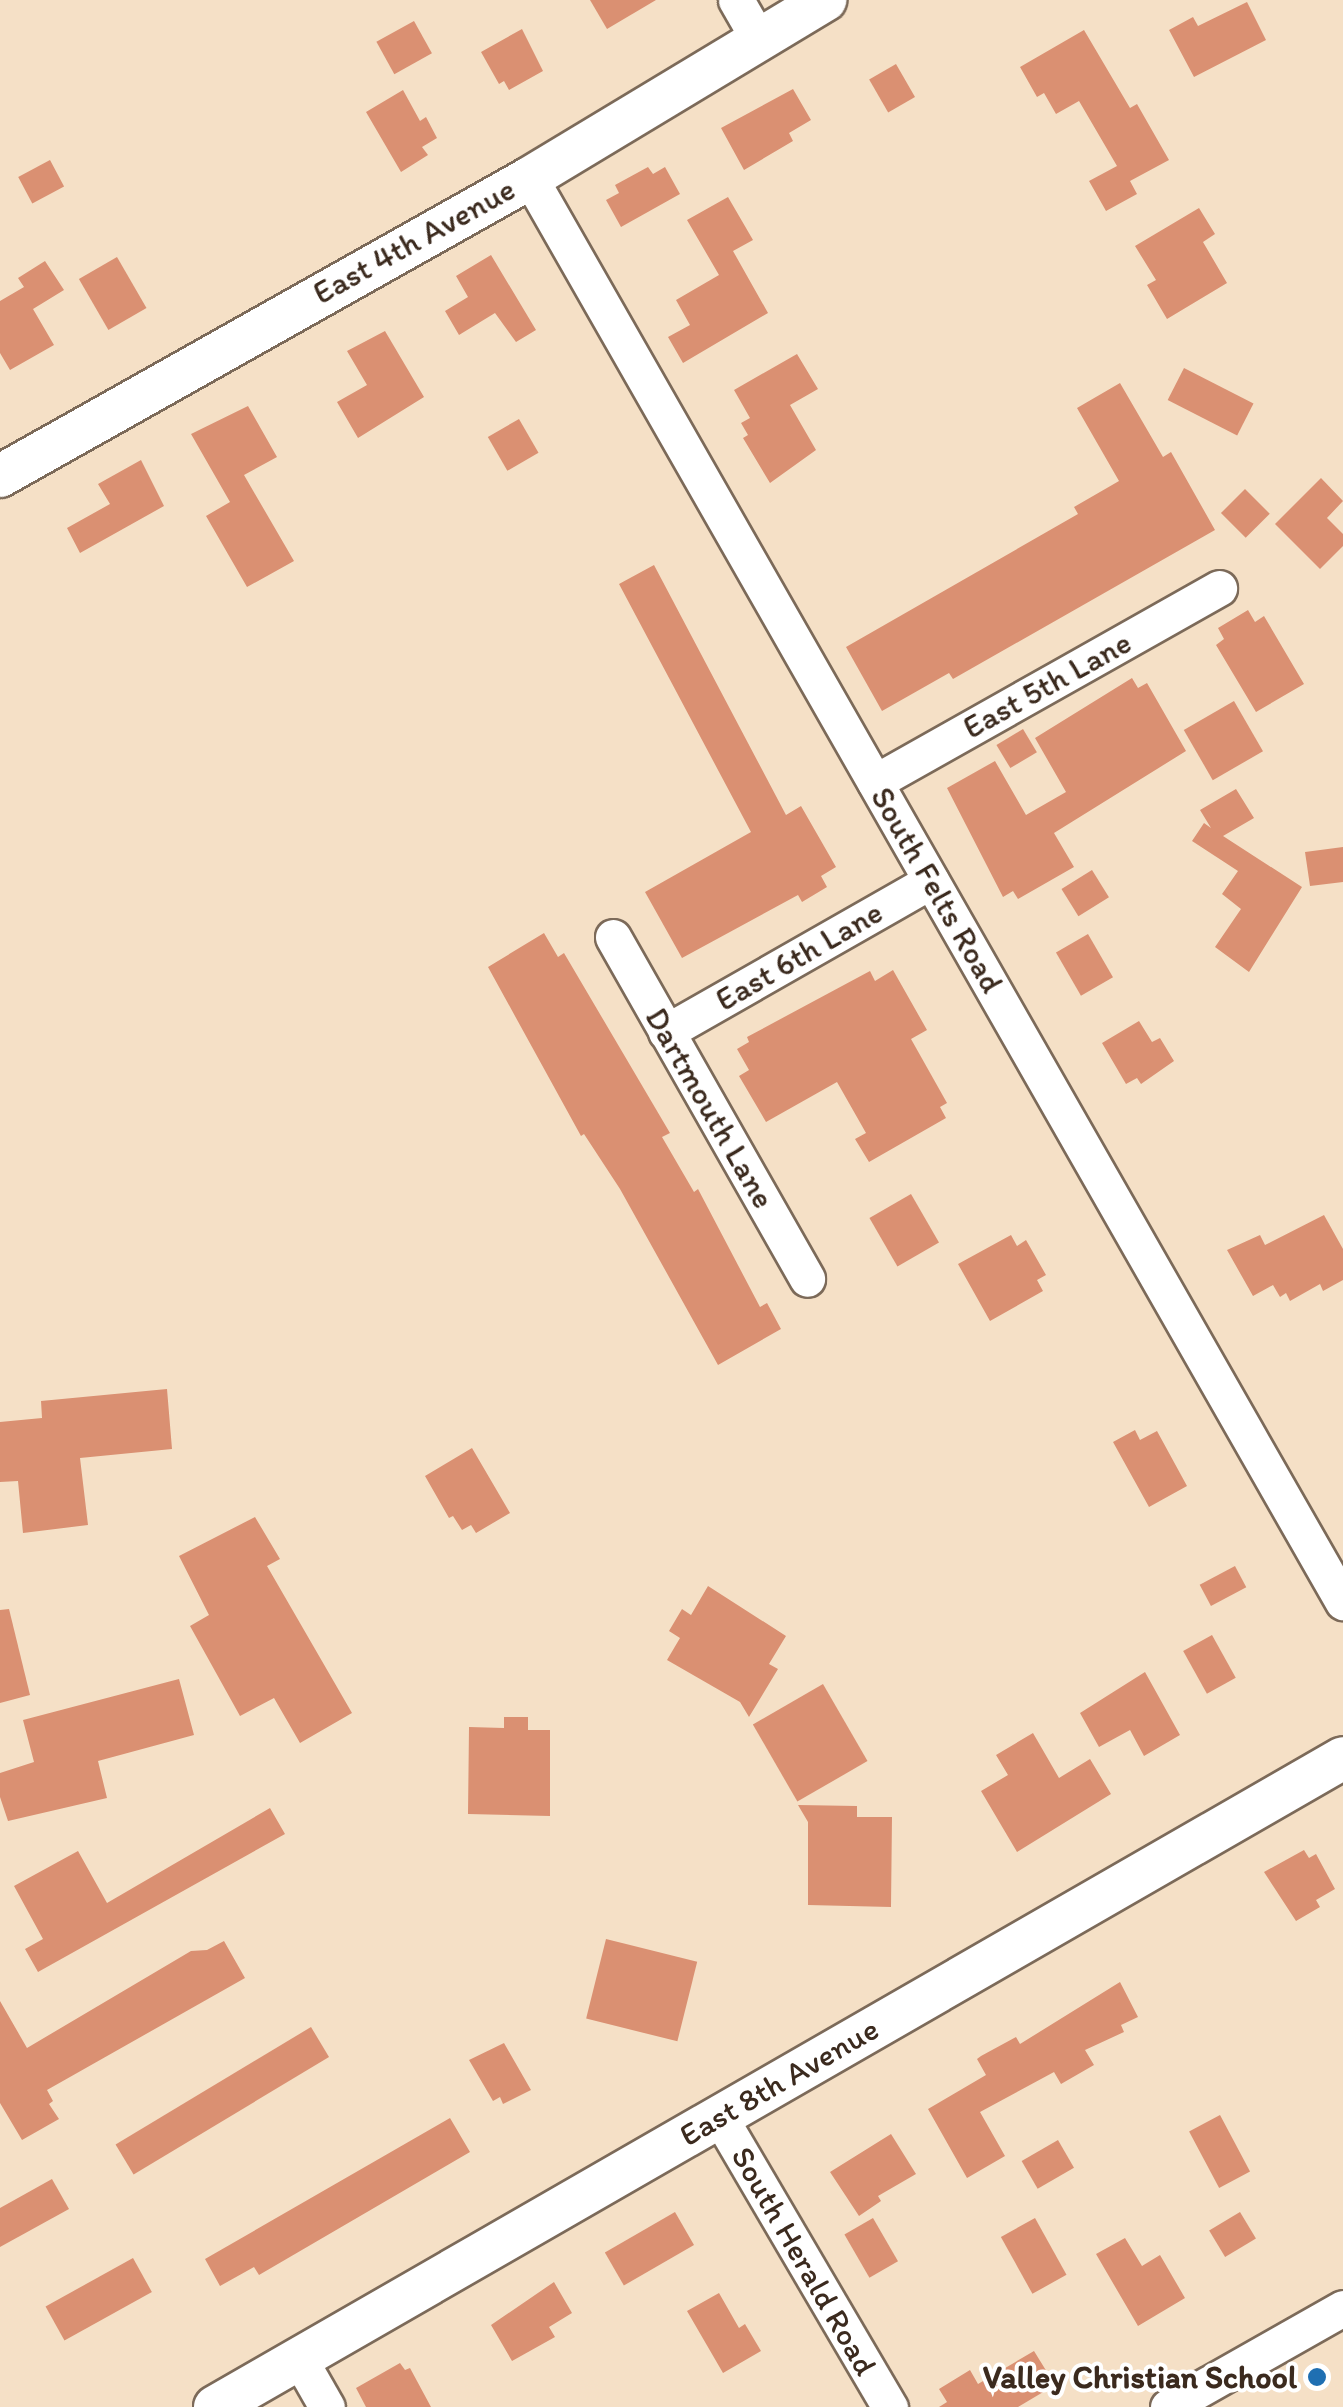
<!DOCTYPE html>
<html>
<head>
<meta charset="utf-8">
<style>
	body { margin:0 }
	#map { position:relative; width:1343px; height:2407px; overflow:hidden; background:#f5e0c6; font-family:Itim,sans-serif }
	div>[style] { position:absolute }
	.building>* { inset:0; background:#da9072; transform-origin:0 0 }
	.roads { filter:drop-shadow(2px 0 #7c6a59) drop-shadow(-2px 0 #7c6a59) drop-shadow(0 2px #7c6a59) drop-shadow(0 -2px #7c6a59) }
	.minor>* { height:35px; margin:-17.5px; padding:0 17.5px; transform-origin:17.5px; border-radius:17.5px; background:#fff }
	.tertiary>* { height:42px; margin:-21px; padding:0 21px; transform-origin:21px; border-radius:21px; background:#fff }
	.dots>* { width:28px; height:28px; translate:-50% -50%; box-sizing:border-box; border:5px solid #fff; border-radius:50% }
	span { translate:-50% -50%; white-space:nowrap; text-align:center; line-height:1.15; -webkit-text-stroke:8px #fff; paint-order:stroke }
	.street-label { font-size:32px; color:#3b2a1e }
	.poi-label { font-size:32px; color:#3b2a1e; font-weight:700 }
	.right { translate:-100% -50%; text-align:right }
</style>
</head>
<body>
<div id="map">
	<div class="building">
		<div style="clip-path:polygon(590px 0,656px 0,607px 29px)"></div>
		<div style="clip-path:polygon(1247px 2px,1266px 40px,1194px 77px,1169px 30px,1193px 17px,1198px 26px)"></div>
		<div style="left:414px;top:21px;width:37px;height:43px;rotate:61deg"></div>
		<div style="clip-path:polygon(522px 29px,543px 71px,509px 90px,504px 81px,499px 84px,481px 52px)"></div>
		<div style="clip-path:polygon(1084px 30px,1130px 108px,1137px 104px,1169px 160px,1130px 181px,1137px 194px,1106px 211px,1089px 181px,1117px 166px,1079px 101px,1056px 114px,1044px 93px,1037px 97px,1020px 67px)"></div>
		<div style="left:896px;top:64px;width:38px;height:31px;rotate:60deg"></div>
		<div style="clip-path:polygon(793px 89px,811px 120px,789px 133px,793px 141px,744px 170px,721px 128px)"></div>
		<div style="clip-path:polygon(403px 90px,420px 121px,426px 117px,437px 138px,422px 147px,428px 155px,401px 172px,366px 112px)"></div>
		<div style="left:50px;top:160px;width:30px;height:36px;rotate:62deg"></div>
		<div style="clip-path:polygon(648px 167px,653px 174px,665px 167px,680px 194px,621px 227px,606px 200px,619px 193px,615px 185px)"></div>
		<div style="clip-path:polygon(728px 197px,753px 240px,733px 251px,768px 313px,683px 363px,668px 337px,690px 325px,676px 300px,719px 275px,687px 220px)"></div>
		<div style="clip-path:polygon(1199px 208px,1215px 234px,1203px 242px,1227px 283px,1167px 319px,1147px 285px,1156px 280px,1135px 246px)"></div>
		<div style="clip-path:polygon(491px 255px,536px 330px,516px 342px,495px 313px,459px 335px,445px 311px,468px 297px,456px 276px)"></div>
		<div style="left:117px;top:257px;width:59px;height:44px;rotate:60deg"></div>
		<div style="clip-path:polygon(45px 261px,64px 290px,33px 309px,54px 345px,10px 370px,0 353px,0 301px,24px 287px,18px 278px)"></div>
		<div style="clip-path:polygon(385px 331px,424px 397px,358px 438px,337px 402px,367px 385px,347px 351px)"></div>
		<div style="clip-path:polygon(797px 354px,818px 389px,790px 405px,816px 450px,770px 483px,743px 438px,748px 435px,741px 423px,750px 418px,734px 390px)"></div>
		<div style="left:1184px;top:368px;width:78px;height:36px;rotate:27deg"></div>
		<div style="clip-path:polygon(1120px 383px,1163px 457px,1171px 452px,1215px 530px,953px 679px,949px 673px,882px 711px,846px 647px,1078px 514px,1074px 507px,1119px 481px,1077px 408px)"></div>
		<div style="clip-path:polygon(248px 406px,277px 457px,244px 475px,294px 561px,247px 587px,206px 516px,230px 502px,191px 434px)"></div>
		<div style="left:519px;top:419px;width:39px;height:36px;rotate:60deg"></div>
		<div style="clip-path:polygon(141px 460px,164px 506px,80px 553px,67px 528px,110px 504px,98px 484px)"></div>
		<div style="clip-path:polygon(1321px 478px,1343px 501px,1327px 518px,1343px 534px,1343px 546px,1320px 569px,1275px 524px)"></div>
		<div style="left:1245px;top:489px;width:35px;height:34px;rotate:45deg"></div>
		<div style="clip-path:polygon(654px 565px,786px 815px,801px 806px,836px 867px,821px 876px,827px 887px,802px 902px,798px 895px,682px 958px,645px 892px,751px 832px,619px 584px)"></div>
		<div style="clip-path:polygon(1248px 610px,1255px 622px,1264px 616px,1304px 684px,1256px 712px,1216px 645px,1224px 639px,1218px 628px)"></div>
		<div style="clip-path:polygon(1132px 678px,1138px 688px,1147px 683px,1186px 751px,1054px 833px,1074px 867px,1018px 899px,1013px 891px,1003px 897px,947px 788px,995px 761px,1026px 815px,1066px 792px,1035px 738px)"></div>
		<div style="left:1234px;top:701px;width:58px;height:58px;rotate:60deg"></div>
		<div style="left:1023px;top:729px;width:27px;height:31px;rotate:59deg"></div>
		<div style="clip-path:polygon(1236px 789px,1254px 818px,1223px 836px,1302px 887px,1249px 972px,1215px 947px,1241px 909px,1222px 894px,1238px 871px,1192px 841px,1204px 823px,1211px 828px,1200px 810px)"></div>
		<div style="clip-path:polygon(1343px 847px,1343px 882px,1310px 886px,1305px 852px)"></div>
		<div style="left:1092px;top:870px;width:32px;height:36px;rotate:58deg"></div>
		<div style="clip-path:polygon(544px 933px,558px 957px,564px 953px,670px 1133px,662px 1137px,694px 1192px,698px 1189px,760px 1307px,767px 1303px,781px 1329px,718px 1365px,620px 1189px,584px 1134px,581px 1136px,488px 967px)"></div>
		<div style="left:1088px;top:934px;width:50px;height:37px;rotate:60deg"></div>
		<div style="clip-path:polygon(893px 970px,927px 1030px,911px 1039px,947px 1103px,940px 1107px,946px 1118px,869px 1162px,855px 1139px,866px 1133px,837px 1082px,766px 1122px,739px 1076px,749px 1070px,737px 1049px,749px 1042px,747px 1037px,870px 971px,875px 981px)"></div>
		<div style="clip-path:polygon(1139px 1021px,1152px 1042px,1160px 1038px,1174px 1061px,1141px 1084px,1137px 1078px,1126px 1084px,1102px 1043px)"></div>
		<div style="left:911px;top:1194px;width:56px;height:48px;rotate:60deg"></div>
		<div style="clip-path:polygon(1324px 1215px,1343px 1249px,1343px 1280px,1323px 1291px,1320px 1284px,1290px 1301px,1286px 1293px,1280px 1297px,1273px 1285px,1253px 1296px,1227px 1250px,1260px 1235px,1265px 1245px)"></div>
		<div style="clip-path:polygon(1011px 1235px,1017px 1246px,1026px 1240px,1046px 1275px,1037px 1280px,1043px 1291px,990px 1321px,958px 1264px)"></div>
		<div style="clip-path:polygon(167px 1389px,172px 1449px,80px 1458px,88px 1525px,23px 1533px,18px 1481px,0 1482px,0 1422px,42px 1418px,41px 1401px)"></div>
		<div style="clip-path:polygon(1135px 1430px,1140px 1440px,1157px 1431px,1187px 1486px,1149px 1507px,1113px 1442px)"></div>
		<div style="clip-path:polygon(472px 1448px,510px 1513px,476px 1533px,471px 1525px,462px 1530px,453px 1516px,449px 1518px,425px 1476px)"></div>
		<div style="clip-path:polygon(255px 1517px,280px 1559px,267px 1566px,352px 1713px,300px 1743px,274px 1698px,240px 1716px,190px 1626px,209px 1615px,179px 1556px)"></div>
		<div style="left:1235px;top:1566px;width:24px;height:40px;rotate:62deg"></div>
		<div style="clip-path:polygon(708px 1586px,786px 1636px,769px 1664px,778px 1669px,749px 1717px,740px 1702px,667px 1660px,680px 1638px,669px 1631px,682px 1609px,691px 1615px)"></div>
		<div style="clip-path:polygon(9px 1609px,30px 1695px,0 1703px,0 1610px)"></div>
		<div style="left:1212px;top:1635px;width:49px;height:33px;rotate:61deg"></div>
		<div style="clip-path:polygon(1145px 1672px,1180px 1735px,1144px 1756px,1130px 1730px,1099px 1747px,1080px 1713px)"></div>
		<div style="clip-path:polygon(179px 1679px,194px 1735px,98px 1761px,107px 1798px,8px 1821px,0 1797px,0 1773px,34px 1762px,23px 1720px)"></div>
		<div style="left:823px;top:1684px;width:89px;height:81px;rotate:60deg"></div>
		<div style="clip-path:polygon(504px 1717px,528px 1717px,528px 1730px,550px 1730px,550px 1816px,468px 1814px,469px 1727px,504px 1728px)"></div>
		<div style="clip-path:polygon(1033px 1733px,1059px 1778px,1090px 1759px,1111px 1794px,1017px 1852px,981px 1791px,1008px 1775px,996px 1755px)"></div>
		<div style="clip-path:polygon(798px 1805px,857px 1806px,857px 1817px,892px 1817px,891px 1907px,808px 1905px,808px 1822px)"></div>
		<div style="clip-path:polygon(270px 1808px,285px 1834px,38px 1972px,25px 1949px,43px 1939px,14px 1886px,78px 1851px,107px 1903px)"></div>
		<div style="clip-path:polygon(1304px 1850px,1309px 1858px,1316px 1854px,1335px 1889px,1316px 1900px,1320px 1907px,1296px 1921px,1264px 1872px)"></div>
		<div style="left:606px;top:1939px;width:94px;height:82px;rotate:14deg"></div>
		<div style="clip-path:polygon(224px 1941px,245px 1978px,47px 2090px,53px 2101px,49px 2104px,59px 2119px,22px 2140px,0 2103px,0 2001px,27px 2048px,191px 1951px,207px 1950px)"></div>
		<div style="clip-path:polygon(1120px 1982px,1138px 2017px,1121px 2025px,1124px 2032px,1085px 2050px,1094px 2065px,1061px 2084px,1054px 2072px,980px 2112px,1005px 2156px,967px 2178px,928px 2109px,986px 2075px,977px 2059px,981px 2056px,1016px 2037px,1020px 2044px)"></div>
		<div style="left:311px;top:2027px;width:35px;height:228px;rotate:59deg"></div>
		<div style="clip-path:polygon(504px 2043px,531px 2090px,503px 2104px,500px 2097px,493px 2101px,469px 2060px)"></div>
		<div style="left:1220px;top:2115px;width:64px;height:35px;rotate:62deg"></div>
		<div style="clip-path:polygon(450px 2118px,470px 2152px,259px 2275px,254px 2267px,220px 2286px,205px 2259px)"></div>
		<div style="clip-path:polygon(891px 2134px,916px 2174px,878px 2196px,881px 2201px,859px 2216px,830px 2172px)"></div>
		<div style="left:1058px;top:2140px;width:32px;height:42px;rotate:60deg"></div>
		<div style="clip-path:polygon(52px 2179px,69px 2209px,0 2247px,0 2208px)"></div>
		<div style="left:675px;top:2212px;width:38px;height:81px;rotate:60deg"></div>
		<div style="left:1240px;top:2212px;width:31px;height:36px;rotate:59deg"></div>
		<div style="left:873px;top:2218px;width:50px;height:33px;rotate:60deg"></div>
		<div style="left:1035px;top:2218px;width:65px;height:39px;rotate:61deg"></div>
		<div style="clip-path:polygon(1125px 2238px,1142px 2266px,1160px 2255px,1185px 2298px,1138px 2326px,1096px 2254px)"></div>
		<div style="left:133px;top:2258px;width:39px;height:100px;rotate:61deg"></div>
		<div style="clip-path:polygon(554px 2282px,572px 2313px,549px 2327px,555px 2337px,512px 2361px,491px 2325px)"></div>
		<div style="clip-path:polygon(719px 2293px,739px 2328px,745px 2324px,761px 2351px,723px 2373px,687px 2311px)"></div>
		<div style="clip-path:polygon(1034px 2351px,1055px 2385px,1018px 2407px,939px 2407px,947px 2402px,939px 2389px,970px 2370px,978px 2384px)"></div>
		<div style="clip-path:polygon(400px 2363px,405px 2370px,410px 2368px,431px 2407px,366px 2407px,356px 2388px)"></div>
	</div>
	<div class="roads">
		<div class="minor">
			<div style="left:736px;top:0;width:46px;rotate:60.1deg"></div>
			<div style="left:530px;top:178px;width:1640px;rotate:60.28deg"></div>
			<div style="left:875px;top:782px;width:395px;rotate:-29.4deg"></div>
			<div style="left:613px;top:937px;width:393px;rotate:60.4deg"></div>
			<div style="left:666px;top:1032px;width:305px;rotate:-29.7deg"></div>
			<div style="left:719px;top:2116px;width:338px;rotate:59.6deg"></div>
			<div style="left:299px;top:2358px;width:56px;rotate:60.3deg"></div>
			<div style="left:1168px;top:2407px;width:201px;rotate:-29.5deg"></div>
		</div>
		<div class="tertiary">
			<div style="left:0;top:476px;width:608px;rotate:-29.35deg"></div>
			<div style="left:530px;top:178px;width:345px;rotate:-31.1deg"></div>
			<div style="left:215px;top:2407px;width:1301px;rotate:-29.91deg"></div>
		</div>
	</div>
	<div class="dots">
		<div style="left:1317px;top:2377px;background:#1f6fb2"></div>
	</div>
	<div class="street-label">
		<span style="left:414px;top:241px;rotate:-29deg">East 4th Avenue</span>
		<span style="left:1047px;top:685px;rotate:-29deg">East 5th Lane</span>
		<span style="left:937px;top:890px;rotate:60deg">South Felts Road</span>
		<span style="left:799px;top:956px;rotate:-30deg">East 6th Lane</span>
		<span style="left:710px;top:1108px;rotate:60deg">Dartmouth Lane</span>
		<span style="left:779px;top:2082px;rotate:-30deg">East 8th Avenue</span>
		<span style="left:804px;top:2261px;rotate:60deg">South Herald Road</span>
	</div>
	<div class="poi-label">
		<span class="right" style="left:1297px;top:2377px">Valley Christian School</span>
	</div>
</div>
</body>
</html>
